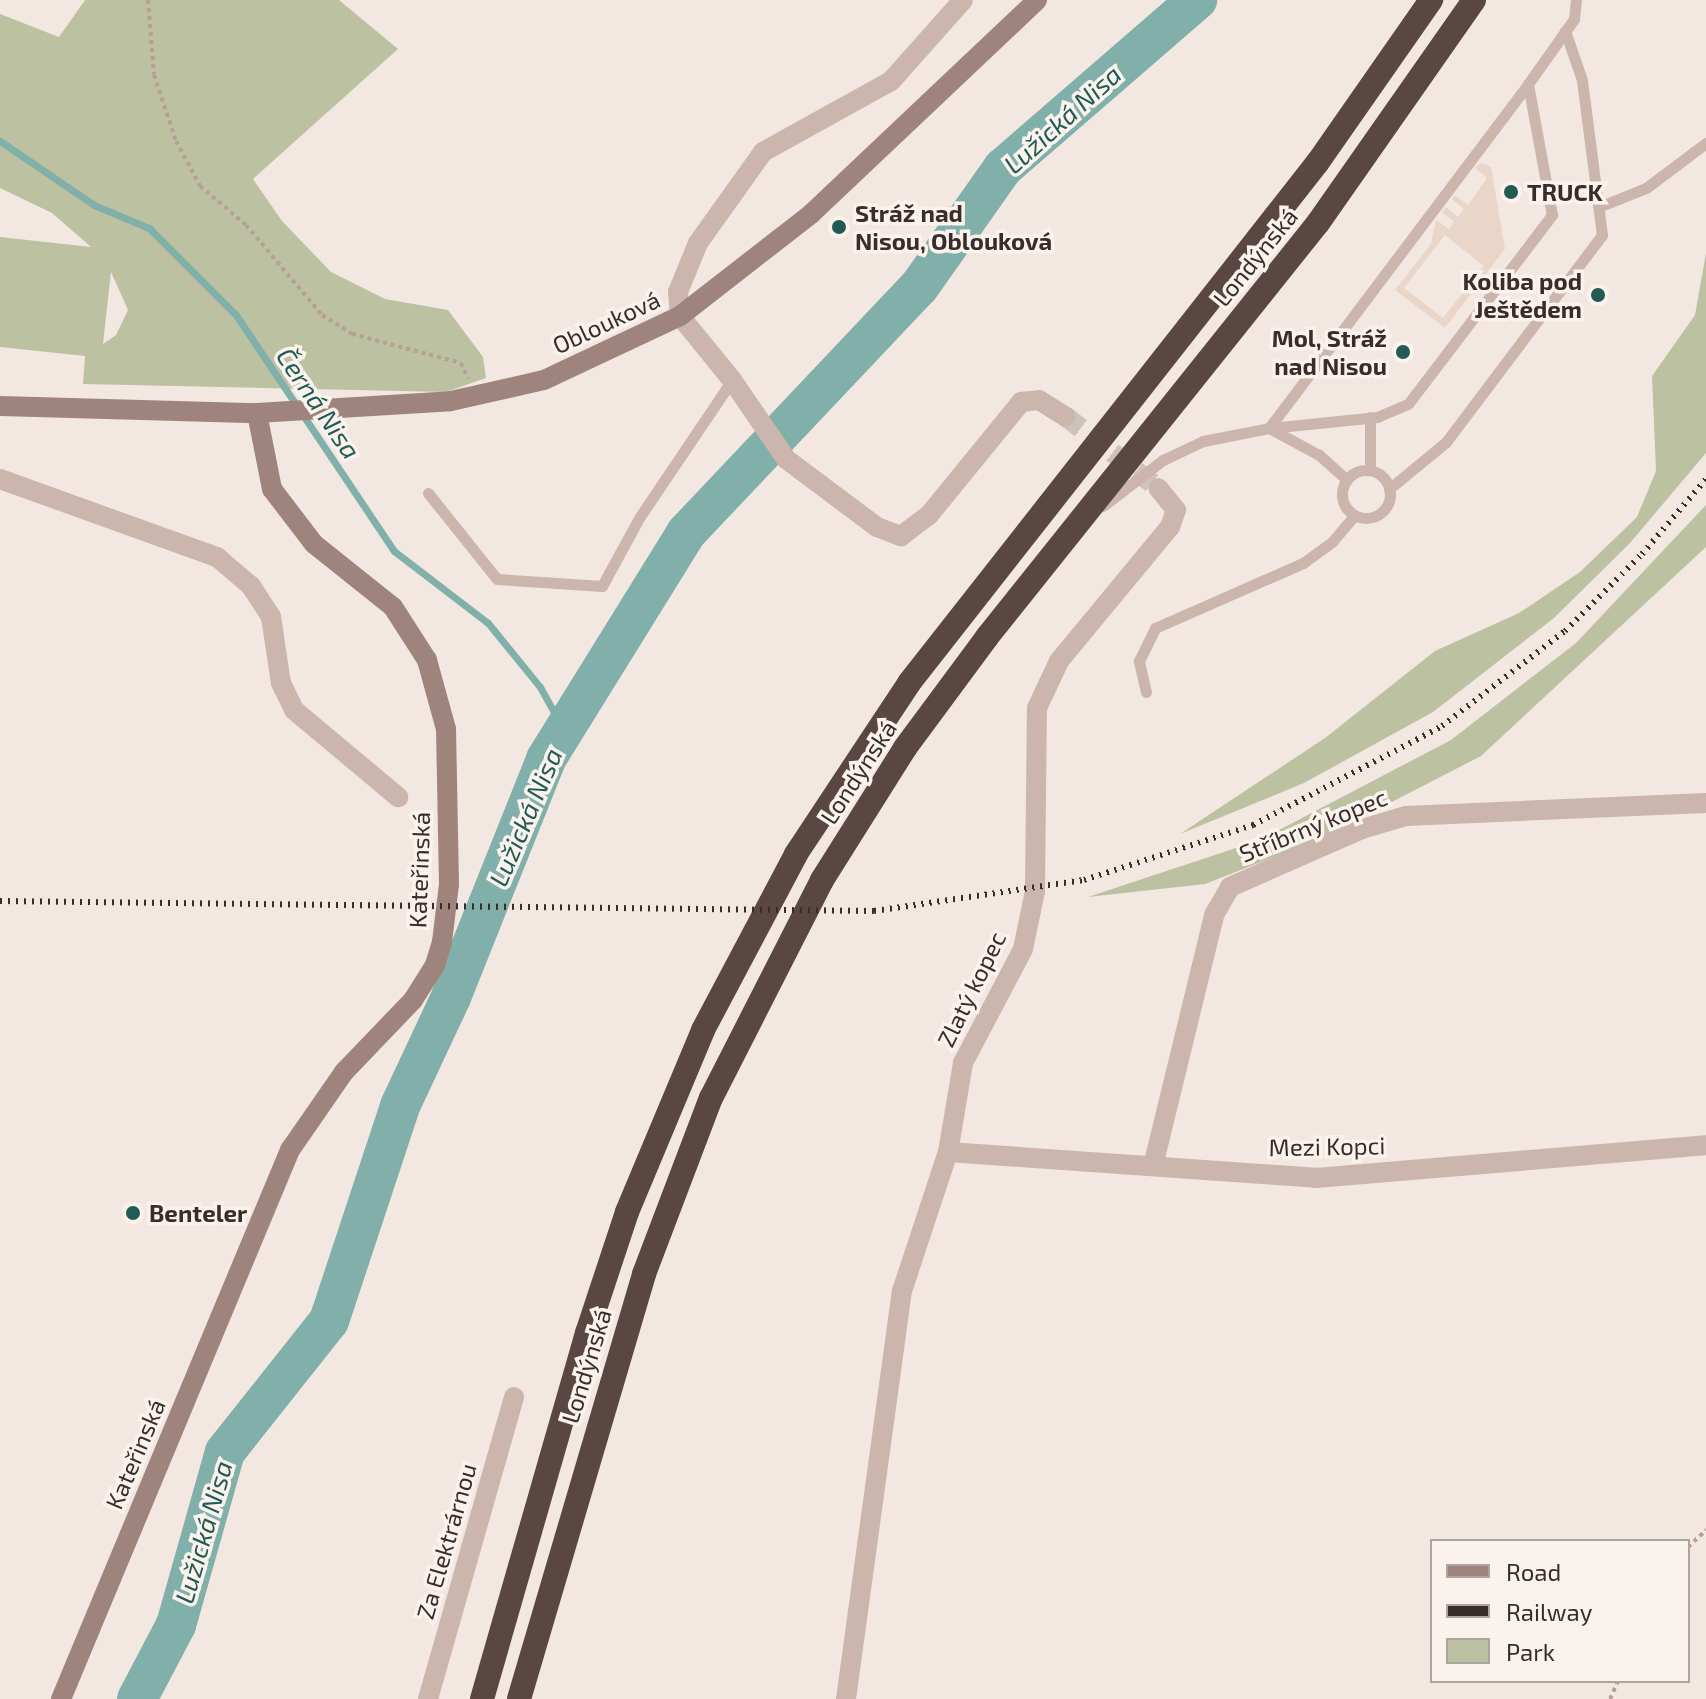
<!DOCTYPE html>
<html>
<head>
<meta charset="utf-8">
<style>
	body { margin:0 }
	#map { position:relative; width:1706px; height:1699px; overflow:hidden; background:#f3e7e1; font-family:"Exo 2",sans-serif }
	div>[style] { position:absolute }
	.green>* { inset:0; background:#bcc2a1 }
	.plaza>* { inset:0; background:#ead6c9 }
	.stream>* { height:7px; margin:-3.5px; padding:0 3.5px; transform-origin:3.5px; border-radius:3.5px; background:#81afa9 }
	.river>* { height:40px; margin:-20px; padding:0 20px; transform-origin:20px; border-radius:20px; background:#81afa9 }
	.street-tunnel>* { height:20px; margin-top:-10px; transform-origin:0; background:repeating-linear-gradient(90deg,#cec2bd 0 20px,transparent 0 30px) }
	.path>* { height:4px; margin-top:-2px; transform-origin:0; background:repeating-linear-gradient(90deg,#b79f97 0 4px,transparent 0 8px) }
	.lane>* { height:11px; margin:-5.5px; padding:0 5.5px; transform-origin:5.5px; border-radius:5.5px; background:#cbb5ad }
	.lane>.ring { margin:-5.5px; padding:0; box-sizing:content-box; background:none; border:11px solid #cbb5ad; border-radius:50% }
	.street>* { height:20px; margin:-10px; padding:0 10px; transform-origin:10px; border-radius:10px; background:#cbb5ad }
	.secondary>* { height:20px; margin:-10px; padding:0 10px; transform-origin:10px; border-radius:10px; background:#9f847e }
	.highway>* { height:24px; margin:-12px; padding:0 12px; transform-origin:12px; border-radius:12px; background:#5a4643 }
	.rail>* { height:6px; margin-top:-3px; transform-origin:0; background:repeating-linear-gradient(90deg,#392d2b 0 2px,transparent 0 8px) }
	.dots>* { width:22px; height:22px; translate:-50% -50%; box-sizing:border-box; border:4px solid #faf2ed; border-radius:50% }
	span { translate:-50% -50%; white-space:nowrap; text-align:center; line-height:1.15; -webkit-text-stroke:7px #faf2ed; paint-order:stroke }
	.poi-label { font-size:24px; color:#392d2b; font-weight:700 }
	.left { translate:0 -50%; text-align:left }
	.right { translate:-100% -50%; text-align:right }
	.street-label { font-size:24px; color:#392d2b }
	.water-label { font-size:26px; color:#225a54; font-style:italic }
	.legend { position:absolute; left:1430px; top:1539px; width:260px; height:144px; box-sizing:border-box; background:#faf2ed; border:2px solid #ada39f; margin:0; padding:10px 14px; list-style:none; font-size:24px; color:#392d2b }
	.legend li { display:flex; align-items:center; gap:16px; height:40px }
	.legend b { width:40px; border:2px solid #ada39f }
</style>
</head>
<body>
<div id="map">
	<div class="green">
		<div style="clip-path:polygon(evenodd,85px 0,339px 0,398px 49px,253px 179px,282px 221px,331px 272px,385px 299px,448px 310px,483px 357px,486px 378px,446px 392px,83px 384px,85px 356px,0 347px,0 237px,91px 247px,52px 213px,0 188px,0 14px,59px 37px,85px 0,111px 272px,128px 310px,116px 335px,103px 344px,111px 272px)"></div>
		<div style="clip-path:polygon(1706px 253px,1706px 453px,1630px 543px,1554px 618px,1433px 712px,1304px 783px,1180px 834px,1325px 738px,1435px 651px,1519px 613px,1580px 572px,1637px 517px,1656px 471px,1652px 376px,1695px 315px)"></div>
		<div style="clip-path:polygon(1706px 505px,1706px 547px,1481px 756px,1320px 839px,1205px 884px,1088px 897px,1260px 840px,1451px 740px,1576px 643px)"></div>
	</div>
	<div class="plaza">
		<div style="clip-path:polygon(evenodd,1481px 163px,1491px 167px,1505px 249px,1445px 328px,1395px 290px,1431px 244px,1436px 220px,1449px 229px,1454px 222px,1442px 212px,1446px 207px,1458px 217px,1464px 209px,1452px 199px,1455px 195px,1468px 205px,1487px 178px,1475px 168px,1481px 163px,1445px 235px,1484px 266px,1443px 318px,1404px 288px,1445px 235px)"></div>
	</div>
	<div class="stream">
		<div style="left:0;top:141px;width:114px;rotate:34.2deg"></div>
		<div style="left:94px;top:205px;width:60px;rotate:22.7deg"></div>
		<div style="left:149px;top:228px;width:123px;rotate:45deg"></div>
		<div style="left:236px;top:315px;width:284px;rotate:56.2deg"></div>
		<div style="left:394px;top:551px;width:118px;rotate:37.5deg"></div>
		<div style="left:488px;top:623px;width:82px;rotate:50.9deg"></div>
		<div style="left:540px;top:687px;width:49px;rotate:60.8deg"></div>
	</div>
	<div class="river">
		<div style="left:137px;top:1699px;width:84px;rotate:-62.2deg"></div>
		<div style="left:176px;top:1625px;width:180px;rotate:-74.2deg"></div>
		<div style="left:225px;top:1452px;width:167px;rotate:-51.6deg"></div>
		<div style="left:329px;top:1321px;width:226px;rotate:-71.7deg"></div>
		<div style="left:400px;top:1106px;width:120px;rotate:-64.9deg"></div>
		<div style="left:451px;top:997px;width:256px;rotate:-68.2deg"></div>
		<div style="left:546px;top:759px;width:266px;rotate:-58.2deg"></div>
		<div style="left:686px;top:533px;width:339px;rotate:-46.6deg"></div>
		<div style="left:919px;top:287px;width:146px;rotate:-54.8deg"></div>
		<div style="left:1003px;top:168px;width:257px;rotate:-40.9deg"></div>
	</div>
	<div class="street-tunnel">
		<div style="left:1065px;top:416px;width:118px;rotate:37.7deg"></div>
	</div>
	<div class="path">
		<div style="left:148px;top:0;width:75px;rotate:85.4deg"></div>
		<div style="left:154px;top:75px;width:70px;rotate:71.6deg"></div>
		<div style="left:176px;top:141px;width:51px;rotate:61.9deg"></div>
		<div style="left:200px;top:186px;width:60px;rotate:40.3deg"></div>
		<div style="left:246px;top:225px;width:118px;rotate:49.8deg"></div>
		<div style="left:322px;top:315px;width:36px;rotate:32deg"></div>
		<div style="left:352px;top:334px;width:113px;rotate:14.9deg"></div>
		<div style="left:461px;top:363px;width:17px;rotate:66deg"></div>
		<div style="left:1688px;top:1547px;width:25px;rotate:-43deg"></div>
		<div style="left:1610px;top:1699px;width:20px;rotate:-66deg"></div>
	</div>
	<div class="lane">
		<div style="left:1601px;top:206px;width:48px;rotate:-21.8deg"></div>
		<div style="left:1646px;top:188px;width:75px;rotate:-36.9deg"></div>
		<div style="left:1370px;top:470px;width:53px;rotate:-90deg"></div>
		<div class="ring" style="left:1342px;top:470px;width:37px;height:37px"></div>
		<div style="left:1347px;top:480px;width:38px;rotate:-138deg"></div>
		<div style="left:1319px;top:455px;width:57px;rotate:-151.6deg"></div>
		<div style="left:1269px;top:428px;width:431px;rotate:-53deg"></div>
		<div style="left:1389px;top:489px;width:74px;rotate:-39.5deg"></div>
		<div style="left:1446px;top:442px;width:259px;rotate:-53deg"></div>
		<div style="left:1602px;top:235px;width:156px;rotate:-97.4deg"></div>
		<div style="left:1582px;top:80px;width:52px;rotate:-109.1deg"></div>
		<div style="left:428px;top:493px;width:110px;rotate:51.3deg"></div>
		<div style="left:497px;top:579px;width:105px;rotate:3.8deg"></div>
		<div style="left:602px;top:586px;width:77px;rotate:-61.4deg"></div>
		<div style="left:639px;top:518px;width:166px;rotate:-56deg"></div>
		<div style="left:1103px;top:506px;width:76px;rotate:-37.5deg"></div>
		<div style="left:1163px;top:460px;width:44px;rotate:-25.4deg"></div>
		<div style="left:1203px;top:441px;width:67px;rotate:-11.1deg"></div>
		<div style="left:1269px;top:428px;width:109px;rotate:-5.8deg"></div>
		<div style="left:1377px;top:417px;width:34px;rotate:-23deg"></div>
		<div style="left:1408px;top:404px;width:238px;rotate:-52.7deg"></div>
		<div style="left:1552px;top:215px;width:133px;rotate:-100.4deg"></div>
		<div style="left:1528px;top:84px;width:80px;rotate:-54.7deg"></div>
		<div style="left:1574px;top:19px;width:19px;rotate:-84deg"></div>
		<div style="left:1146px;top:692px;width:32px;rotate:-103deg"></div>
		<div style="left:1139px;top:661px;width:37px;rotate:-64deg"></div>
		<div style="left:1155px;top:628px;width:162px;rotate:-23.7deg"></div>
		<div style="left:1303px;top:563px;width:36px;rotate:-36deg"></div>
		<div style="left:1332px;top:542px;width:35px;rotate:-50deg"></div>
	</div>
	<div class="street">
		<div style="left:963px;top:0;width:108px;rotate:131.6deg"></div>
		<div style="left:891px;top:81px;width:146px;rotate:151deg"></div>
		<div style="left:763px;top:152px;width:112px;rotate:125.5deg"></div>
		<div style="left:698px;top:243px;width:53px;rotate:112.2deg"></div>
		<div style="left:678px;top:292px;width:24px;rotate:85deg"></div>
		<div style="left:680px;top:316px;width:82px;rotate:50.9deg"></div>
		<div style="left:732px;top:380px;width:96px;rotate:55.6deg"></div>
		<div style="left:786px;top:459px;width:114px;rotate:36.8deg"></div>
		<div style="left:877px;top:527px;width:26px;rotate:21deg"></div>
		<div style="left:901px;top:536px;width:35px;rotate:-37deg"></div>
		<div style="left:929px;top:515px;width:146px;rotate:-50.8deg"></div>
		<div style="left:1021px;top:402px;width:18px;rotate:-6deg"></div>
		<div style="left:1039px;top:400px;width:31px;rotate:32deg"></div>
		<div style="left:0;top:479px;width:231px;rotate:19.8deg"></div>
		<div style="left:217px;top:557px;width:45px;rotate:40.5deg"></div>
		<div style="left:251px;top:586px;width:37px;rotate:57deg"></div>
		<div style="left:271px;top:617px;width:67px;rotate:81.4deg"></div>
		<div style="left:281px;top:683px;width:30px;rotate:64deg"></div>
		<div style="left:294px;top:710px;width:136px;rotate:39.9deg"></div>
		<div style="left:948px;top:1152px;width:369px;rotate:4deg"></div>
		<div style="left:1316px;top:1178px;width:391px;rotate:-4.8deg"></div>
		<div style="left:1153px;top:1166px;width:258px;rotate:-76.3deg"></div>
		<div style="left:1214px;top:915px;width:32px;rotate:-60deg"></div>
		<div style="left:1230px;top:887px;width:144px;rotate:-23.7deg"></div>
		<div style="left:1362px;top:829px;width:46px;rotate:-16.5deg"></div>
		<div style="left:1406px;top:816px;width:300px;rotate:-2.5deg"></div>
		<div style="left:428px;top:1699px;width:314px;rotate:-74.1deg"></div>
		<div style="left:846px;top:1699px;width:412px;rotate:-82.2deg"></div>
		<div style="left:902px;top:1291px;width:146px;rotate:-71.7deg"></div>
		<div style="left:948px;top:1152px;width:90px;rotate:-80.4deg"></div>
		<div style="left:963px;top:1063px;width:129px;rotate:-62.2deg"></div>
		<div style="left:1023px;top:949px;width:59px;rotate:-78.3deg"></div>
		<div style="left:1035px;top:891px;width:183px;rotate:-89.4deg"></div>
		<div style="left:1037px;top:708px;width:52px;rotate:-64.9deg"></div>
		<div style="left:1059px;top:661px;width:174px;rotate:-50.4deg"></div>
		<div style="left:1170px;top:527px;width:18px;rotate:-71deg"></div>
		<div style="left:1176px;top:510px;width:28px;rotate:-129deg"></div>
	</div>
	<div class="secondary">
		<div style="left:0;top:406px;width:257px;rotate:1.6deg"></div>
		<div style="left:257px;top:413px;width:194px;rotate:-3.5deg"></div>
		<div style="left:451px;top:401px;width:95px;rotate:-12.7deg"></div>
		<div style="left:544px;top:380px;width:150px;rotate:-25.2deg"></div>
		<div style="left:680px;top:316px;width:166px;rotate:-37.9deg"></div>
		<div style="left:811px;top:214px;width:311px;rotate:-43.4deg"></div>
		<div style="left:61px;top:1699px;width:595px;rotate:-67.36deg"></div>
		<div style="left:290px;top:1150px;width:95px;rotate:-55.3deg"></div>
		<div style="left:344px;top:1072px;width:100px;rotate:-46.2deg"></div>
		<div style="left:413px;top:1000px;width:41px;rotate:-57.8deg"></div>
		<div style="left:435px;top:965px;width:24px;rotate:-73deg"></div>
		<div style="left:442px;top:942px;width:58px;rotate:-83.1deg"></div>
		<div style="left:449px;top:884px;width:155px;rotate:-91.1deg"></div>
		<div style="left:446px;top:729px;width:72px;rotate:-105.4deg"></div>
		<div style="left:427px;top:660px;width:63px;rotate:-122.7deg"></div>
		<div style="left:393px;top:607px;width:101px;rotate:-141.4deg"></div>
		<div style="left:314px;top:544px;width:69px;rotate:-127.4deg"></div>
		<div style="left:272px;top:489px;width:77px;rotate:-101.2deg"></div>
	</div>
	<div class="highway">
		<div style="left:482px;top:1699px;width:381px;rotate:-74deg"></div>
		<div style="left:587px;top:1333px;width:127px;rotate:-71.7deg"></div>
		<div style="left:627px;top:1212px;width:197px;rotate:-67.3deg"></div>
		<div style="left:703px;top:1030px;width:199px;rotate:-62.1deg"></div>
		<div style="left:796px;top:854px;width:205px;rotate:-56.5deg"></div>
		<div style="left:909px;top:683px;width:662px;rotate:-51.87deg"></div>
		<div style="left:1318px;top:162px;width:198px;rotate:-55.1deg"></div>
		<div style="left:519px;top:1699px;width:443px;rotate:-73.6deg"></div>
		<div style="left:644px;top:1274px;width:188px;rotate:-69.2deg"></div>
		<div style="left:711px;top:1098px;width:245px;rotate:-63deg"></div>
		<div style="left:822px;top:880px;width:156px;rotate:-57.8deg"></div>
		<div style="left:905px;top:748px;width:138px;rotate:-53.5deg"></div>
		<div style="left:987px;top:637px;width:530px;rotate:-51.36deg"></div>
		<div style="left:1318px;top:223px;width:272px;rotate:-55deg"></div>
	</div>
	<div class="rail">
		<div style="left:0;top:901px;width:874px;rotate:0.66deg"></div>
		<div style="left:874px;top:911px;width:212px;rotate:-8.4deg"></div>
		<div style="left:1084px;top:880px;width:178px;rotate:-18deg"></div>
		<div style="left:1253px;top:825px;width:213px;rotate:-27.6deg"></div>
		<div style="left:1442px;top:726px;width:155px;rotate:-37.7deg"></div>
		<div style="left:1565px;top:631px;width:109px;rotate:-45deg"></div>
		<div style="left:1642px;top:554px;width:99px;rotate:-49.5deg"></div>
	</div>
	<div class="dots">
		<div style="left:1511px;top:192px;background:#225a54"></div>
		<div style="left:839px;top:227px;background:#225a54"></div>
		<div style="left:1598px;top:295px;background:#225a54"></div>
		<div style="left:1403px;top:352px;background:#225a54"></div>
		<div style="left:133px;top:1213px;background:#225a54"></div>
	</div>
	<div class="poi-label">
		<span class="left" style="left:1527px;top:192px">TRUCK</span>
		<span class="left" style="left:855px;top:227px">Stráž nad<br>Nisou, Oblouková</span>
		<span class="right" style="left:1582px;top:295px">Koliba pod<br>Ještědem</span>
		<span class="right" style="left:1387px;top:352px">Mol, Stráž<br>nad Nisou</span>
		<span class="left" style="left:149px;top:1213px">Benteler</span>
	</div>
	<div class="street-label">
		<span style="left:1255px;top:257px;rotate:-51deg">Londýnská</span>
		<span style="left:606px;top:322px;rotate:-25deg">Oblouková</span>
		<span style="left:858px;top:772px;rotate:-57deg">Londýnská</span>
		<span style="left:1313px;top:825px;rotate:-22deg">Stříbrný kopec</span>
		<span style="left:419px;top:870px;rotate:-88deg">Kateřinská</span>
		<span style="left:971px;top:989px;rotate:-64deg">Zlatý kopec</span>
		<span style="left:1327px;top:1146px;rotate:-1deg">Mezi Kopci</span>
		<span style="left:586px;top:1366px;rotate:-73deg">Londýnská</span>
		<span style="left:135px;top:1454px;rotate:-67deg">Kateřinská</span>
		<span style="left:446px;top:1541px;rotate:-74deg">Za Elektrárnou</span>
	</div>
	<div class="water-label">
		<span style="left:1062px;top:119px;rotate:-42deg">Lužická Nisa</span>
		<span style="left:319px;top:403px;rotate:56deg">Černá Nisa</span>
		<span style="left:525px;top:817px;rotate:-67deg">Lužická Nisa</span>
		<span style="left:203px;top:1532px;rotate:-74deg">Lužická Nisa</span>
	</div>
	<ul class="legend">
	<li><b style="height:10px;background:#9f847e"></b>Road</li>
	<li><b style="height:10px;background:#392d2b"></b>Railway</li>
	<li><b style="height:22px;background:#bcc2a1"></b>Park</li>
	</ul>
</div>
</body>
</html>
